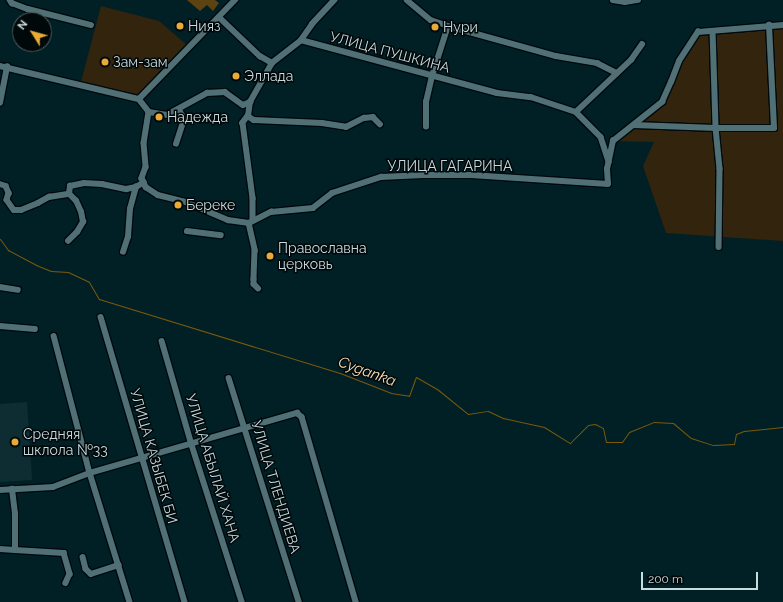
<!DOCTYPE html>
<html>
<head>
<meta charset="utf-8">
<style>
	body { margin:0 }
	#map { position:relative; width:783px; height:602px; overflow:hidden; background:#012025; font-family:Raleway,sans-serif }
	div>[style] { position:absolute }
	.built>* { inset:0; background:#0d2d32 }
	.green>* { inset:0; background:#32240d }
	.forest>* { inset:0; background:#5d4212 }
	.stream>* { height:1px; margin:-0.5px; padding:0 0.5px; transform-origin:0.5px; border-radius:0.5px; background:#7d580b }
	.roads { filter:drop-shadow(1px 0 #00090d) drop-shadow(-1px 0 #00090d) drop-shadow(0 1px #00090d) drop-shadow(0 -1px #00090d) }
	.minor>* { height:5.5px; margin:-2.75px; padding:0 2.75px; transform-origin:2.75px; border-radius:2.75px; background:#507076 }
	.dots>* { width:11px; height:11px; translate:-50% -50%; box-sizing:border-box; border:2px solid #01080a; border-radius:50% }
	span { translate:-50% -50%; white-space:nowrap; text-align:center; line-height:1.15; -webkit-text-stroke:3px #01080a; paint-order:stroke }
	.poi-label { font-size:14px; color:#cadbde }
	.left { translate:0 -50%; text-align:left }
	.street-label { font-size:14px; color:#cadbde }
	.water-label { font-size:15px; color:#fbe1b8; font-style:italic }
	.north { position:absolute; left:12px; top:12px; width:40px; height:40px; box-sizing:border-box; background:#01080a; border:1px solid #515c5f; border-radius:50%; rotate:307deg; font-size:11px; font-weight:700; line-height:16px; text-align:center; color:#cadbde }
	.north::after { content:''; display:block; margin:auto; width:14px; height:18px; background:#e8ab37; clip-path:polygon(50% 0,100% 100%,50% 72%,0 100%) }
	.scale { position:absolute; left:641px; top:572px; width:117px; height:18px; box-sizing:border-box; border:2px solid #cadbde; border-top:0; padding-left:5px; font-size:12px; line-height:14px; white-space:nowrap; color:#cadbde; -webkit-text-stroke:3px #01080a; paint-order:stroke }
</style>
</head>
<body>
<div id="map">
	<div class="built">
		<div style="clip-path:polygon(27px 402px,32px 480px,0 482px,0 404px)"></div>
	</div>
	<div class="green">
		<div style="clip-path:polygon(101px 6px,159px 21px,187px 45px,137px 96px,81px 82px)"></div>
		<div style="clip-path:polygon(783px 25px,783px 241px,666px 233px,643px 166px,654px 142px,613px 141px,662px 102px,679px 61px,698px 32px)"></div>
	</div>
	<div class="forest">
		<div style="clip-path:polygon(187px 0,215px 0,219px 3px,213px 11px,207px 5px,200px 11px)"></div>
	</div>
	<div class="stream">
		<div style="left:0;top:239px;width:14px;rotate:54deg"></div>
		<div style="left:8px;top:250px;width:32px;rotate:28deg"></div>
		<div style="left:36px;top:265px;width:16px;rotate:22deg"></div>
		<div style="left:51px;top:271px;width:17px;rotate:3deg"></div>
		<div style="left:68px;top:272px;width:23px;rotate:25deg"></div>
		<div style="left:89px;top:282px;width:20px;rotate:60deg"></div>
		<div style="left:99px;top:299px;width:252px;rotate:17.1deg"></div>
		<div style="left:340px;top:373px;width:55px;rotate:21.4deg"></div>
		<div style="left:391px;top:393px;width:18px;rotate:9deg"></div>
		<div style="left:409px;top:396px;width:20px;rotate:-70deg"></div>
		<div style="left:416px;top:377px;width:24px;rotate:30deg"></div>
		<div style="left:437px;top:389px;width:40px;rotate:39deg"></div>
		<div style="left:468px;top:414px;width:20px;rotate:-9deg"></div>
		<div style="left:488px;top:411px;width:17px;rotate:25deg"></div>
		<div style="left:503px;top:418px;width:42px;rotate:12.4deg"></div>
		<div style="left:544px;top:427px;width:31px;rotate:32deg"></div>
		<div style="left:570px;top:443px;width:25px;rotate:-45deg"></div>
		<div style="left:588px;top:425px;width:7px;rotate:-8deg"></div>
		<div style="left:595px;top:424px;width:9px;rotate:27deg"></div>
		<div style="left:603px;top:428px;width:14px;rotate:78deg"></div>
		<div style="left:606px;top:442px;width:16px"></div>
		<div style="left:622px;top:442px;width:12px;rotate:-55deg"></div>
		<div style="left:629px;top:432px;width:27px;rotate:-22deg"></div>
		<div style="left:654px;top:422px;width:19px;rotate:3deg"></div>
		<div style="left:673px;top:423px;width:23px;rotate:40deg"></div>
		<div style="left:691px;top:438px;width:23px;rotate:18deg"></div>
		<div style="left:713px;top:445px;width:21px;rotate:-3deg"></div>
		<div style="left:734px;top:444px;width:10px;rotate:-79deg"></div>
		<div style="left:736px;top:434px;width:9px;rotate:-21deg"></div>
		<div style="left:744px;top:431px;width:39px;rotate:-6deg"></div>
	</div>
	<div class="roads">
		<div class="minor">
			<div style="left:10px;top:0;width:4px;rotate:56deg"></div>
			<div style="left:12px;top:3px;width:17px;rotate:21deg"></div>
			<div style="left:28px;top:9px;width:65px;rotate:14.3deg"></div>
			<div style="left:407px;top:0;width:31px;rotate:40deg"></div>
			<div style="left:431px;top:20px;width:18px;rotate:19deg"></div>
			<div style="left:448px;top:26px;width:112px;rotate:15.5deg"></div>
			<div style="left:556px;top:56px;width:42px;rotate:9.7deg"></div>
			<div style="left:597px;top:63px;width:22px;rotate:27deg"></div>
			<div style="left:613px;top:0;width:12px;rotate:9deg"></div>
			<div style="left:625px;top:2px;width:13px;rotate:-9deg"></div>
			<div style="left:219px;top:17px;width:57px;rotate:43.6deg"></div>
			<div style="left:260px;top:56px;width:14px;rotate:30deg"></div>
			<div style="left:272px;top:63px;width:37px;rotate:-38deg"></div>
			<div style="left:301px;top:40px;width:203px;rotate:15.1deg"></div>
			<div style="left:497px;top:93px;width:34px;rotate:7deg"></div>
			<div style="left:531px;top:97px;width:47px;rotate:18.4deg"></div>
			<div style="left:576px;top:112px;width:35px;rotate:45deg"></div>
			<div style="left:601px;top:137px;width:26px;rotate:72deg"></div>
			<div style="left:713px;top:31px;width:97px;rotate:88.2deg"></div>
			<div style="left:716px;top:128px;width:58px"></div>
			<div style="left:774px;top:128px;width:103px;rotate:-92.8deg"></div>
			<div style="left:301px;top:40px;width:19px;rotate:-55deg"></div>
			<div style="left:312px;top:24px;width:33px;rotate:-47deg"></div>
			<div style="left:0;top:66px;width:143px;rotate:13.4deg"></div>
			<div style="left:139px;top:99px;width:138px;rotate:-45.9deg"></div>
			<div style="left:139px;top:99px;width:16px;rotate:52deg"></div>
			<div style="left:149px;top:112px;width:31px;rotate:99deg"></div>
			<div style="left:144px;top:143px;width:24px;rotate:85deg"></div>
			<div style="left:146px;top:167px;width:12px;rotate:110deg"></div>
			<div style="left:142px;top:178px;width:10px;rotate:66deg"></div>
			<div style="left:146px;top:187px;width:14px;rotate:34deg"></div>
			<div style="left:158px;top:195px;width:29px;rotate:14deg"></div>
			<div style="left:186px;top:202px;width:46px;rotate:23.2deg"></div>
			<div style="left:228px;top:220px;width:21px;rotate:8deg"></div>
			<div style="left:249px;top:223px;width:25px;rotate:-27deg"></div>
			<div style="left:271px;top:212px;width:42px;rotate:-5.4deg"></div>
			<div style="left:313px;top:208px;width:24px;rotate:-38deg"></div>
			<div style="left:332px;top:193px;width:52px;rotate:-18.1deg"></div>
			<div style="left:381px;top:177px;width:42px;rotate:-2.7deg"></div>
			<div style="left:423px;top:175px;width:48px"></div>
			<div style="left:471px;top:175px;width:137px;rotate:3.8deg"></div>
			<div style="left:608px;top:184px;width:15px;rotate:-94deg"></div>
			<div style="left:607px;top:169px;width:29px;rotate:-78deg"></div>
			<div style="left:613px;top:141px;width:63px;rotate:-38.5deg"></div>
			<div style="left:662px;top:102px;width:22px;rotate:-66deg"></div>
			<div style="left:671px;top:82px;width:22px;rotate:-69deg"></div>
			<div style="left:679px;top:61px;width:35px;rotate:-57deg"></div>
			<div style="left:698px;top:32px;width:85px;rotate:-4.7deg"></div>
			<div style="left:0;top:103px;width:37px;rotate:-79deg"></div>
			<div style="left:149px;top:112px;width:18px;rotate:9deg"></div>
			<div style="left:167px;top:115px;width:46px;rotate:-28.8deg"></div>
			<div style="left:207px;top:93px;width:18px;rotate:-3deg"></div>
			<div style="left:225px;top:92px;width:22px;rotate:36deg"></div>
			<div style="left:243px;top:105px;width:8px;rotate:-23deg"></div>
			<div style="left:250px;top:102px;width:45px;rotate:-60.6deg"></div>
			<div style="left:576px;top:112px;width:76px;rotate:-43.4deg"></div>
			<div style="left:631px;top:60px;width:19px;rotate:-55deg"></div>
			<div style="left:248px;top:116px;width:7px;rotate:34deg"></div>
			<div style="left:254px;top:120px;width:68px;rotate:2.5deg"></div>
			<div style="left:322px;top:123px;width:24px;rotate:9deg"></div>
			<div style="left:346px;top:127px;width:20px;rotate:-27deg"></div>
			<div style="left:364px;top:118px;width:9px;rotate:-6deg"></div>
			<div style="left:373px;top:117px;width:10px;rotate:45deg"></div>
			<div style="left:248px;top:116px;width:9px;rotate:126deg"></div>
			<div style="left:243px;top:123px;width:76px;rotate:82.4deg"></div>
			<div style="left:253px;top:198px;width:22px;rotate:90deg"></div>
			<div style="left:248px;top:116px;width:14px;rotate:-82deg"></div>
			<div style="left:634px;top:125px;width:82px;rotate:2.1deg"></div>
			<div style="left:716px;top:128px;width:41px;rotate:84.4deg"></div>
			<div style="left:720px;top:169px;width:78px;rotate:90.7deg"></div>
			<div style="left:426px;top:127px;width:25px;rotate:-90deg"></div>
			<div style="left:426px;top:102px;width:27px;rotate:-77deg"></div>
			<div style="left:432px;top:76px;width:52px;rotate:-72.3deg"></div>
			<div style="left:176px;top:144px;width:23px;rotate:-72deg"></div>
			<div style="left:183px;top:122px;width:6px;rotate:-99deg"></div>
			<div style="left:182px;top:116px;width:7px;rotate:-117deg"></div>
			<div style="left:0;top:184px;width:6px;rotate:18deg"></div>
			<div style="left:6px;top:186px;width:8px;rotate:67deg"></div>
			<div style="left:9px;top:193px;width:7px;rotate:106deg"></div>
			<div style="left:7px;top:200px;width:12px;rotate:55deg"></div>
			<div style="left:14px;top:210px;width:7px"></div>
			<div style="left:21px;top:210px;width:18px;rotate:-22deg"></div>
			<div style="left:38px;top:203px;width:13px;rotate:-29deg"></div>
			<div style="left:49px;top:197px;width:20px;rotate:-9deg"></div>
			<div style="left:69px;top:194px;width:8px;rotate:-83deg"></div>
			<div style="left:70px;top:186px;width:14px;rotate:-12deg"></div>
			<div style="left:84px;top:183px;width:18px;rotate:3deg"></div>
			<div style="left:102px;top:184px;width:25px;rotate:12deg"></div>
			<div style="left:126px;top:189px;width:10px;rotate:-11deg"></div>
			<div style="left:136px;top:187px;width:9px;rotate:-32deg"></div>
			<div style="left:249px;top:223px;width:28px;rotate:77deg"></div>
			<div style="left:255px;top:250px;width:29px;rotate:92deg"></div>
			<div style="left:254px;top:279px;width:5px;rotate:90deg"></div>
			<div style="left:254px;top:284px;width:6px;rotate:45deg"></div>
			<div style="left:187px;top:231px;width:34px;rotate:7deg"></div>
			<div style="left:68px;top:241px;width:13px;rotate:-45deg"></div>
			<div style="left:77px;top:232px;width:12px;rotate:-59deg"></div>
			<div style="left:83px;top:222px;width:10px;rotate:-101deg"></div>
			<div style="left:81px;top:212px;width:12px;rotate:-114deg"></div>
			<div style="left:76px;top:201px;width:10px;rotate:-135deg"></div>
			<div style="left:123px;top:252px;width:16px;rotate:-72deg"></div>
			<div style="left:128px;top:237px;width:28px;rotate:-86deg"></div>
			<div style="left:130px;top:209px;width:23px;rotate:-75deg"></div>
			<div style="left:0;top:287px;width:18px;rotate:9deg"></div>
			<div style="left:101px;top:317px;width:297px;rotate:73.6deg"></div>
			<div style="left:0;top:326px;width:35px;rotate:5deg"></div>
			<div style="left:54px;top:336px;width:142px;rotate:75.3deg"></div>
			<div style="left:90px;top:473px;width:135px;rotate:72.8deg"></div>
			<div style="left:162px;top:341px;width:108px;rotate:73.9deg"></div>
			<div style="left:192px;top:445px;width:165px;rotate:72.3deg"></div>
			<div style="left:229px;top:378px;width:235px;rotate:72.6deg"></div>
			<div style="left:0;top:490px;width:53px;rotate:-3.2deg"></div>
			<div style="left:53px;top:487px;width:40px;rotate:-21deg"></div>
			<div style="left:90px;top:473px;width:216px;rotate:-16.2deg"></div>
			<div style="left:297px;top:413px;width:6px;rotate:39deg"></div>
			<div style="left:302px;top:417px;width:193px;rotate:73.7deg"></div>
			<div style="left:0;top:549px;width:15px;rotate:4deg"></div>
			<div style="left:15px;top:550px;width:36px;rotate:-90deg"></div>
			<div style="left:15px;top:514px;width:25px;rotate:-97deg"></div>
			<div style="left:15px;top:550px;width:49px;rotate:3.5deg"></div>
			<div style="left:64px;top:553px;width:22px;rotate:74deg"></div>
			<div style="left:70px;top:574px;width:10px;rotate:114deg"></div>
			<div style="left:83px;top:557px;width:12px;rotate:76deg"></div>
			<div style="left:86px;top:569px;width:7px;rotate:45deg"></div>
			<div style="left:91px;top:574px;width:29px;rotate:-18deg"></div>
		</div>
	</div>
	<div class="dots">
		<div style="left:180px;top:26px;background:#e8ab37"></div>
		<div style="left:435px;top:27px;background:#e8ab37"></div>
		<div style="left:105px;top:62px;background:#e8ab37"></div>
		<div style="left:236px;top:76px;background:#e8ab37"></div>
		<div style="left:159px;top:117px;background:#e8ab37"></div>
		<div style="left:178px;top:205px;background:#e8ab37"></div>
		<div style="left:270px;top:256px;background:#e8ab37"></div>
		<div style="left:15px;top:442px;background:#e8ab37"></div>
	</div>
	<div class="poi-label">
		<span class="left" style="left:188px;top:26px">Нияз</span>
		<span class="left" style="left:443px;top:27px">Нури</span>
		<span class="left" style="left:113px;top:62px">Зам-зам</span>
		<span class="left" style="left:244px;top:76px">Эллада</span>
		<span class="left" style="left:167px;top:117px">Надежда</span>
		<span class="left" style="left:186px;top:205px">Береке</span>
		<span class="left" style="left:278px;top:256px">Православна<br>церковь</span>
		<span class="left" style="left:23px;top:442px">Средняя<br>шклола №33</span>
	</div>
	<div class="street-label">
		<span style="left:390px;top:52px;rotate:15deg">УЛИЦА ПУШКИНА</span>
		<span style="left:450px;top:166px">УЛИЦА ГАГАРИНА</span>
		<span style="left:154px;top:456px;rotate:74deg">УЛИЦА КАЗЫБЕК БИ</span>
		<span style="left:213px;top:468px;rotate:73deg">УЛИЦА АБЫЛАЙ ХАНА</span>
		<span style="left:276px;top:487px;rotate:73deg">УЛИЦА ТЛЕНДИЕВА</span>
	</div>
	<div class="water-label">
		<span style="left:367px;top:372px;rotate:20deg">Cyganka</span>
	</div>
	<div class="north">N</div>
	<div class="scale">200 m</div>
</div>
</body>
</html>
